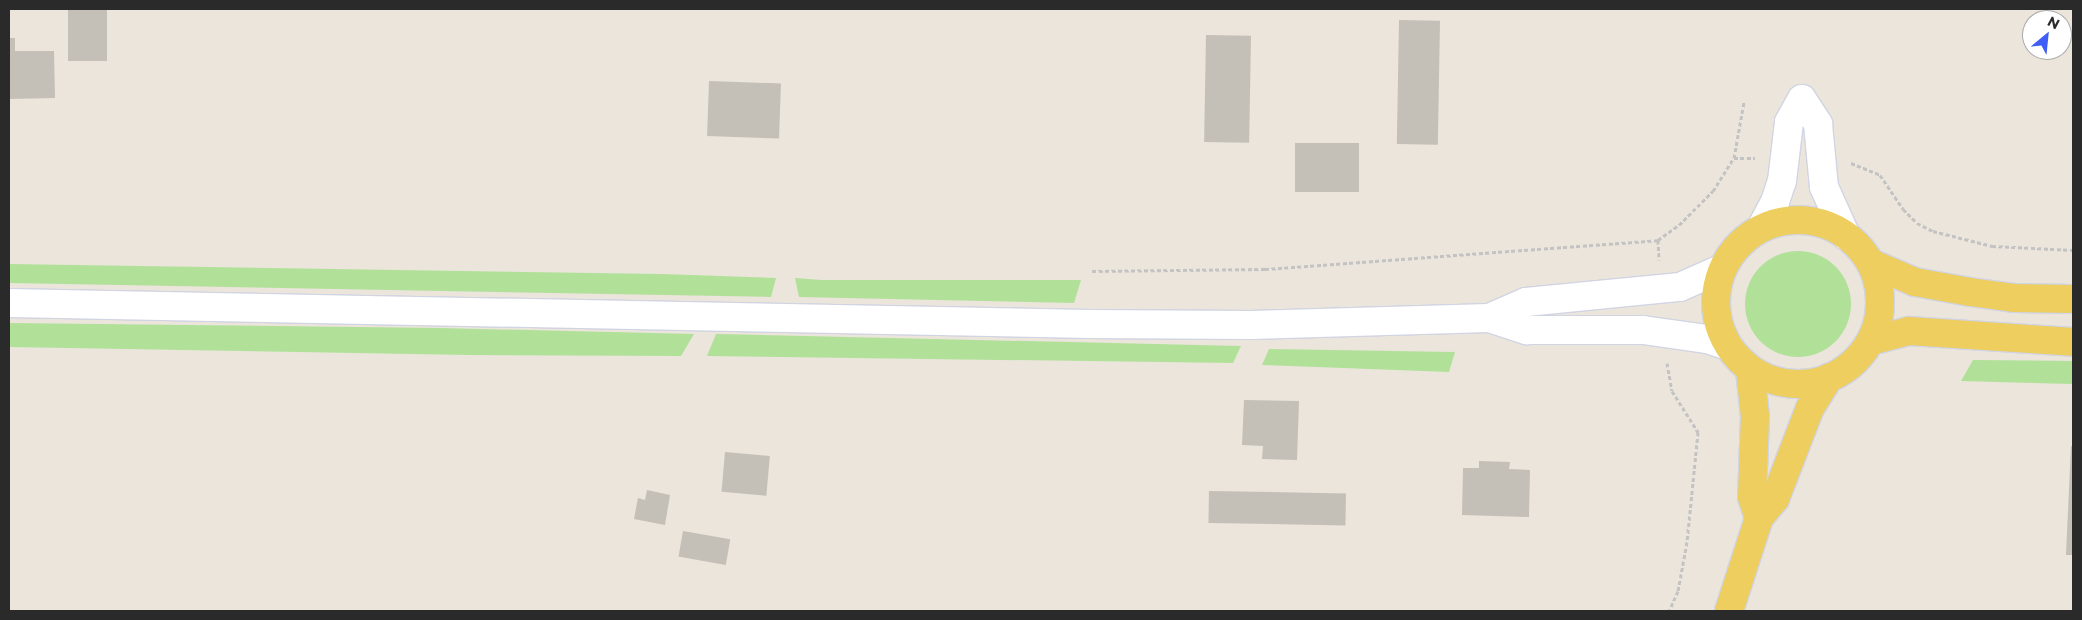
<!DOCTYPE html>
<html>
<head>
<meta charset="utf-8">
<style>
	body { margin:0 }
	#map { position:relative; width:2082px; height:620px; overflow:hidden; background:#ebe5dc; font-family:Montserrat,sans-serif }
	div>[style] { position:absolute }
	.green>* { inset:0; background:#b1e199 }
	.round { border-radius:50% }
	.building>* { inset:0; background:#c4bfb7; transform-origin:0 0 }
	.path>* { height:3px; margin-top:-1.5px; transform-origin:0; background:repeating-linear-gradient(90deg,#c3c3c3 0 4px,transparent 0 6.5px) }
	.roads { filter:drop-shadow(1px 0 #d1d4e2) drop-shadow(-1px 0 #d1d4e2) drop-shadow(0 1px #d1d4e2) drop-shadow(0 -1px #d1d4e2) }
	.minor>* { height:28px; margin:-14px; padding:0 14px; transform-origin:14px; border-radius:14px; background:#fff }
	.major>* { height:28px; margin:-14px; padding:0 14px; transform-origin:14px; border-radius:14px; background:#edce5f }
	.major>.ring { margin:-14px; padding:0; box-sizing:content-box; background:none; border:28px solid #edce5f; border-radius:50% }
	span { translate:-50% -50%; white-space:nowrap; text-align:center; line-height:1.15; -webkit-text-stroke:4px #fff; paint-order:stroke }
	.frame { position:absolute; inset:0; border:10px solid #2a2a2a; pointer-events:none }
	.north { position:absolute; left:2022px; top:10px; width:50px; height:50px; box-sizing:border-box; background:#fff; border:1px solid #aaa; border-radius:50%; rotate:28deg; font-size:14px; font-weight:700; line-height:20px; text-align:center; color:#2a2a2a }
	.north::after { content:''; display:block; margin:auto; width:18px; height:22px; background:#3f5ef5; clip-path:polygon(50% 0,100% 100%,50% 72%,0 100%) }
</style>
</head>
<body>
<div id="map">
	<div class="green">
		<div class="round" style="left:1745px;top:251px;width:106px;height:106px"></div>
		<div style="clip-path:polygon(9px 264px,662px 274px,776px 278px,771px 297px,9px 283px)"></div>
		<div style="clip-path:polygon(795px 278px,822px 280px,1081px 280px,1074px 303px,799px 297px)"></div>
		<div style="clip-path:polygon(9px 323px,440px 328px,694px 334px,681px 356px,469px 355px,9px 347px)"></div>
		<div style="clip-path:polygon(716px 334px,1241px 346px,1233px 363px,707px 356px)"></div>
		<div style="clip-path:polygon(1269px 349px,1455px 352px,1449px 372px,1262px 365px)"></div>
		<div style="clip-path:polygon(1973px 360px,2073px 361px,2073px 384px,1961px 381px)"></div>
	</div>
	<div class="building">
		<div style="left:68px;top:9px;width:39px;height:52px"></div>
		<div style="left:1399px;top:20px;width:41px;height:124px;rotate:1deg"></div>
		<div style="left:1206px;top:35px;width:45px;height:107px;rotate:1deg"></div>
		<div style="clip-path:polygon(9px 38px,15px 38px,15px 51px,54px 51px,55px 98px,9px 99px)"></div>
		<div style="left:709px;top:81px;width:72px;height:55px;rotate:2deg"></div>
		<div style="left:1295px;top:143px;width:64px;height:49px"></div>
		<div style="clip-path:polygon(1244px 400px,1299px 401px,1297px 460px,1262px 459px,1263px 446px,1242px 445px)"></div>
		<div style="clip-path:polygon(2071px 446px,2073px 446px,2073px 555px,2066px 555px)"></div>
		<div style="left:725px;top:452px;width:45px;height:40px;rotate:5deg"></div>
		<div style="clip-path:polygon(1479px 461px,1510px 462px,1509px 469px,1530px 470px,1529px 517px,1462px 515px,1463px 468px,1479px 468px)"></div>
		<div style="clip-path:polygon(647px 490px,670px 495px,665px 525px,634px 519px,638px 498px,645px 500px)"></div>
		<div style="left:1209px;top:491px;width:137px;height:32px;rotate:1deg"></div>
		<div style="left:683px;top:531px;width:48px;height:26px;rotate:10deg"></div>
	</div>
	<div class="path">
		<div style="left:1734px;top:158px;width:57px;rotate:-79.9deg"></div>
		<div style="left:1851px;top:163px;width:31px;rotate:22deg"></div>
		<div style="left:1880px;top:175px;width:41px;rotate:55.9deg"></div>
		<div style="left:1903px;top:209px;width:20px;rotate:45deg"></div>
		<div style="left:1917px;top:223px;width:18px;rotate:27deg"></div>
		<div style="left:1933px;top:231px;width:61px;rotate:14.3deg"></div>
		<div style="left:1992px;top:246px;width:81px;rotate:2.8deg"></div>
		<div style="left:1658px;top:240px;width:20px;rotate:87deg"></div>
		<div style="left:1092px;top:271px;width:173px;rotate:-0.7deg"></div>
		<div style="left:1265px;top:269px;width:394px;rotate:-4.2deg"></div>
		<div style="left:1658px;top:240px;width:26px;rotate:-36deg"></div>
		<div style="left:1679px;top:225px;width:48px;rotate:-45deg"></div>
		<div style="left:1713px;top:191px;width:39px;rotate:-58deg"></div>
		<div style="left:1734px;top:158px;width:21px"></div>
		<div style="left:1667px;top:363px;width:28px;rotate:80deg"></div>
		<div style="left:1672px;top:391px;width:49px;rotate:57.6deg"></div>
		<div style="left:1698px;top:432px;width:111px;rotate:95.7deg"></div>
		<div style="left:1687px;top:542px;width:50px;rotate:100.4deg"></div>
		<div style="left:1678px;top:591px;width:22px;rotate:114deg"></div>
	</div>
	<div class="roads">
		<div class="minor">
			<div style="left:1761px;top:228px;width:30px;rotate:-62deg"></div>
			<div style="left:1775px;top:202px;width:22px;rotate:-72deg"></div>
			<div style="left:1782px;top:181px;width:59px;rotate:-83.2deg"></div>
			<div style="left:1789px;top:122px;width:26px;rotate:-61deg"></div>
			<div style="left:1802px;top:99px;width:30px;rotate:57deg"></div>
			<div style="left:1818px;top:124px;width:63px;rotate:84.6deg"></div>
			<div style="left:1824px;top:187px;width:54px;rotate:65.8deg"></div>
			<div style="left:9px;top:303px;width:1081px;rotate:1.11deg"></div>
			<div style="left:1090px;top:324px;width:161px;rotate:0.4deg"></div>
			<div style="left:1251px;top:325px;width:238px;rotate:-1.7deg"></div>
			<div style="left:1489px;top:318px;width:40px;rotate:18deg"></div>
			<div style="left:1527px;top:330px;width:116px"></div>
			<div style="left:1643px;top:330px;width:65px;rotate:8deg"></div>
			<div style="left:1707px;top:339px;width:23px;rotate:18deg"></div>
			<div style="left:1489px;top:318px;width:40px;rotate:-23.4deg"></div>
			<div style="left:1526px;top:302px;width:155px;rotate:-5.6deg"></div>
			<div style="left:1680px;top:287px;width:45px;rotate:-23.7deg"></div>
		</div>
		<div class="major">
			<div class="ring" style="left:1716px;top:220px;width:136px;height:136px"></div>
			<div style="left:1871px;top:263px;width:48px;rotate:23.4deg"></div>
			<div style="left:1915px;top:282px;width:56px;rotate:10.3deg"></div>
			<div style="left:1970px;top:292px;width:44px;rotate:7.8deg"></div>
			<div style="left:2014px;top:298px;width:59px;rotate:1deg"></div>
			<div style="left:1871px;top:341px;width:39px;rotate:-15deg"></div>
			<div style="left:1909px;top:331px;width:164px;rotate:3.8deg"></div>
			<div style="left:1750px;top:370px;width:46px;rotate:83.8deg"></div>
			<div style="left:1755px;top:416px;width:81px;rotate:92.1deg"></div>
			<div style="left:1752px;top:497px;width:22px;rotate:72deg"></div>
			<div style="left:1729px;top:611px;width:98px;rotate:-72.1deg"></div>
			<div style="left:1759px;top:518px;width:25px;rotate:-50deg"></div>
			<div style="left:1775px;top:499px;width:97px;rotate:-69deg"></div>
			<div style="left:1810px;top:408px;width:36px;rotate:-58deg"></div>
		</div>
	</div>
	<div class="frame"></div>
	<div class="north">N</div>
</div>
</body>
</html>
